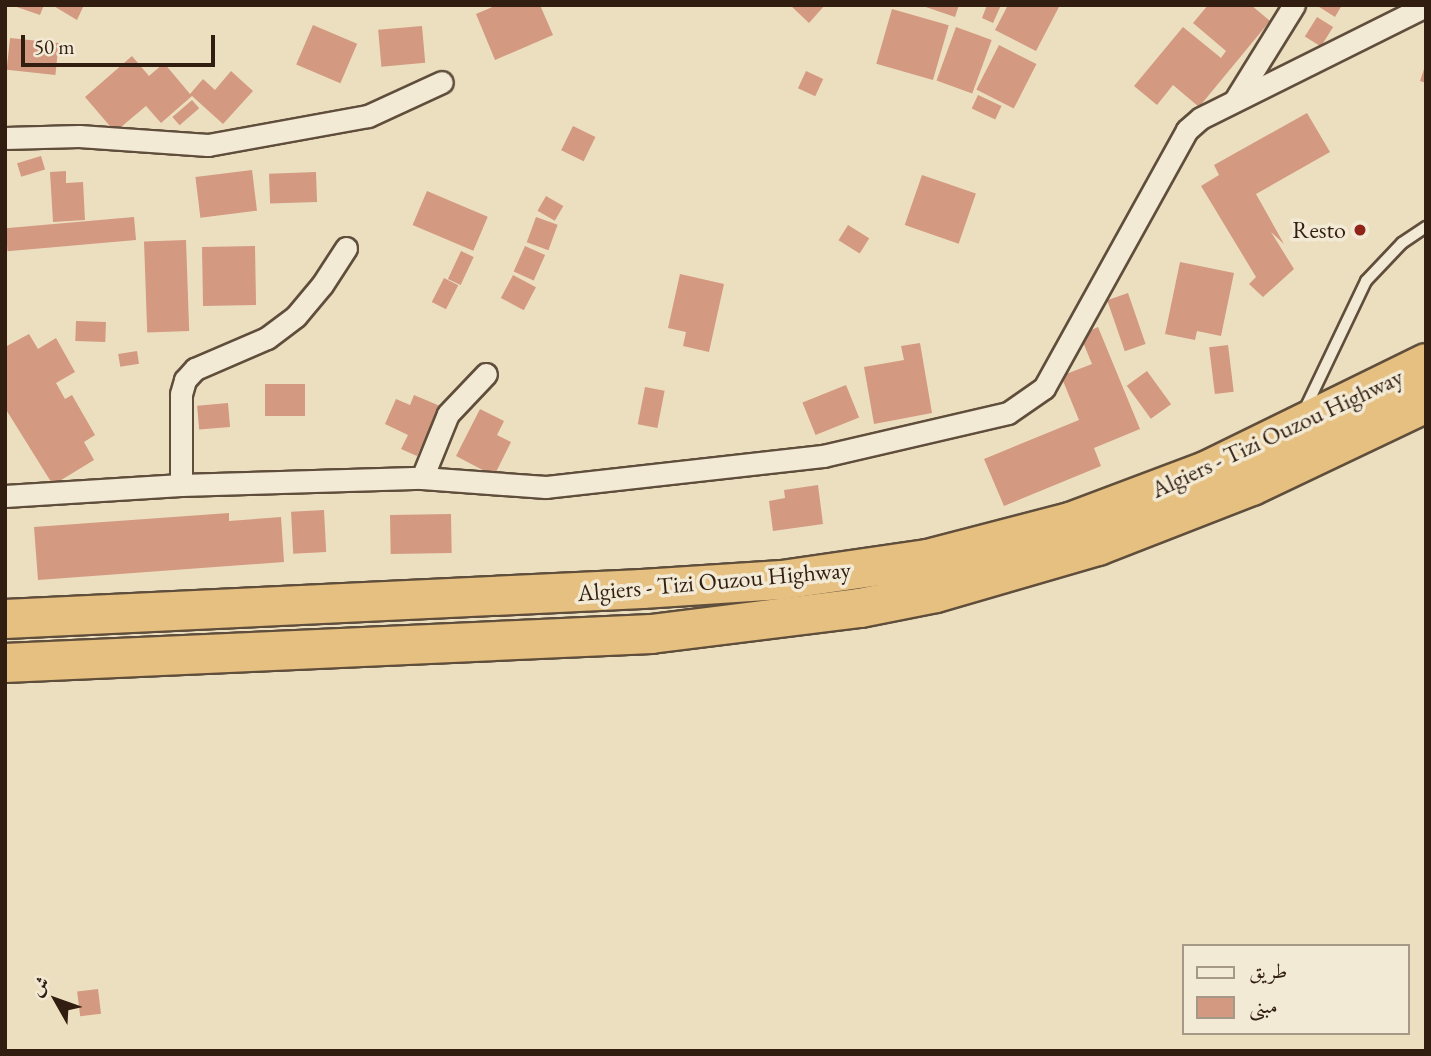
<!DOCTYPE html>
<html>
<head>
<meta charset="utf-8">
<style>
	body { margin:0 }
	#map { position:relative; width:1431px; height:1056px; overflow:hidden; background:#ecdfbf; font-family:"EB Garamond",Amiri,serif }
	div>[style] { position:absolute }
	.building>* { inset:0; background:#d39981; transform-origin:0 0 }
	.roads { filter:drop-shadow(2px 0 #604e3c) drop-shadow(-2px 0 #604e3c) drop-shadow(0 2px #604e3c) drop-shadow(0 -2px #604e3c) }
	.lane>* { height:10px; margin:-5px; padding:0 5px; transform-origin:5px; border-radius:5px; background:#f3ead5 }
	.street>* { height:21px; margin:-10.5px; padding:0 10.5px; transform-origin:10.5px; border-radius:10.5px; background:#f3ead5 }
	.highway>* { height:38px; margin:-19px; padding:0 19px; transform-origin:19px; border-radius:19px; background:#e6c080 }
	.dots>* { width:19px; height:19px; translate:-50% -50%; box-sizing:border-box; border:4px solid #f3ead5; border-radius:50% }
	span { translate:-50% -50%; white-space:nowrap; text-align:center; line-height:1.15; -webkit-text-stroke:7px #f3ead5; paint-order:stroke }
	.poi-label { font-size:24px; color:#311e11 }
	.right { translate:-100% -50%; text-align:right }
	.street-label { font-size:24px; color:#311e11 }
	.frame { position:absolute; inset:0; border:7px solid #311e11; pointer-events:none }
	.legend { position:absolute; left:1182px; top:944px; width:228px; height:91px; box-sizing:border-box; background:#f3ead5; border:2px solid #a59887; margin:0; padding:9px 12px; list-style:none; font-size:21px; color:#311e11 }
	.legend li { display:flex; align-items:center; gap:14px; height:35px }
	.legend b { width:35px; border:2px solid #a59887 }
	.north { position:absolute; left:21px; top:965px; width:70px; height:70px; -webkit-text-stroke:5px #f3ead5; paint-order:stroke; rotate:310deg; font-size:19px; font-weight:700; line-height:28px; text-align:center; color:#311e11 }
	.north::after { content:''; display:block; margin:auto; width:24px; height:32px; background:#311e11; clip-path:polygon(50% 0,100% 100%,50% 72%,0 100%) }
	.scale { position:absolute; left:21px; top:35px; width:194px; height:32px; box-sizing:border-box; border:4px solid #311e11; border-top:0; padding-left:9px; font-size:21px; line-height:24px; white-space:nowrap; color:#311e11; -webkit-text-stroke:5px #f3ead5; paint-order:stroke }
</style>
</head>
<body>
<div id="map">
	<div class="building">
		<div style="clip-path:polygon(11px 5px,44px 5px,40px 15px)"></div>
		<div style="clip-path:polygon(52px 5px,84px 5px,77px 20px)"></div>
		<div style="clip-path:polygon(497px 5px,540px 5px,553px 35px,495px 60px,476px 14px)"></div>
		<div style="clip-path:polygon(790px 5px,825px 5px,809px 23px)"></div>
		<div style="clip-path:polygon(920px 5px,959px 5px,955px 17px)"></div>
		<div style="clip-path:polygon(987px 5px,1001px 5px,993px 23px,982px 18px)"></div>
		<div style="clip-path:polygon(1008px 5px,1060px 5px,1036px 51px,995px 30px)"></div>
		<div style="clip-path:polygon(1208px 5px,1251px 5px,1270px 21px,1199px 107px,1173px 85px,1157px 105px,1134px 86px,1183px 27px,1221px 58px,1226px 51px,1193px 23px)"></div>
		<div style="clip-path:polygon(1316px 5px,1342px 5px,1335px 17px)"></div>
		<div style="left:892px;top:9px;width:59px;height:57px;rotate:16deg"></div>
		<div style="left:1317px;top:17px;width:19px;height:23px;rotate:32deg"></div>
		<div style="left:313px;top:25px;width:48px;height:43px;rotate:23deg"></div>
		<div style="left:422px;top:26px;width:37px;height:44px;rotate:85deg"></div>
		<div style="left:956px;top:27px;width:38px;height:57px;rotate:20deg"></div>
		<div style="left:10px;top:38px;width:49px;height:32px;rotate:6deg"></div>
		<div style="left:999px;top:45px;width:42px;height:50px;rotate:27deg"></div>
		<div style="clip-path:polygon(132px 56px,149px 76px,164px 63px,190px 94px,203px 79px,215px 90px,231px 71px,253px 91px,223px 124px,192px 96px,161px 123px,146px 106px,115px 132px,85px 97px)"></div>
		<div style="clip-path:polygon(1425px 66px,1426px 66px,1426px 83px,1420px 81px)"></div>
		<div style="left:806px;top:71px;width:19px;height:19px;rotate:25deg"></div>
		<div style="left:978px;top:95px;width:26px;height:15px;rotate:25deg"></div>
		<div style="left:192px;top:100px;width:11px;height:26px;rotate:49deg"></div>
		<div style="clip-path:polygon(1307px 113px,1330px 152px,1256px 194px,1284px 244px,1271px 232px,1294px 269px,1263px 297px,1249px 284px,1256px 277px,1201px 186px,1219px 175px,1214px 165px)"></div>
		<div style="left:573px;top:126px;width:25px;height:27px;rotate:26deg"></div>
		<div style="left:41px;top:156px;width:14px;height:25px;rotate:73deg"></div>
		<div style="left:252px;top:170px;width:41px;height:57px;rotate:83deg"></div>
		<div style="clip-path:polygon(66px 171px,66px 183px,83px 182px,85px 220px,53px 222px,50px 172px)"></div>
		<div style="left:316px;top:172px;width:30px;height:47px;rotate:88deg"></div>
		<div style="left:922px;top:175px;width:57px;height:53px;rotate:19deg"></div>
		<div style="left:427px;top:191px;width:66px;height:37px;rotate:23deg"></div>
		<div style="left:546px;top:196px;width:20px;height:17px;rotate:30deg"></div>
		<div style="left:134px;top:217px;width:23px;height:129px;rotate:85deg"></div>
		<div style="left:536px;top:217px;width:23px;height:27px;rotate:20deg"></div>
		<div style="left:848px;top:225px;width:25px;height:18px;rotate:32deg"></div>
		<div style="left:186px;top:240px;width:91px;height:42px;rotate:88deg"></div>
		<div style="left:255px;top:246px;width:59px;height:53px;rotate:89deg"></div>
		<div style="left:525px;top:246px;width:22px;height:28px;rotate:24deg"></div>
		<div style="left:461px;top:251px;width:14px;height:31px;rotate:25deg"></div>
		<div style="clip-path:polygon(1180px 262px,1234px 273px,1221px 336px,1197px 331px,1195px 340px,1165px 334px)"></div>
		<div style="clip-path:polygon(680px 274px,724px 284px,709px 352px,683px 346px,686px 332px,668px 328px)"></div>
		<div style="left:513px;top:275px;width:26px;height:26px;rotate:28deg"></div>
		<div style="left:444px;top:278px;width:16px;height:27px;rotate:27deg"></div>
		<div style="left:1128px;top:293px;width:54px;height:22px;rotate:71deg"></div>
		<div style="left:76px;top:321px;width:30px;height:20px;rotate:2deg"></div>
		<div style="clip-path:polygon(1098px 327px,1140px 429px,1094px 448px,1101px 466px,1004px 506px,984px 459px,1079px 420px,1061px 376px,1092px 364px,1080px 335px)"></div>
		<div style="clip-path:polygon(29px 334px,38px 349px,56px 338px,75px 372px,56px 383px,65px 399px,72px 395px,95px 435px,84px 442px,94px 460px,53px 485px,5px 408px,5px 347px)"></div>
		<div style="clip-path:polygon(920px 343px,932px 413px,874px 424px,864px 367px,904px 360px,901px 346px)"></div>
		<div style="left:1228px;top:345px;width:47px;height:19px;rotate:83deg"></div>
		<div style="left:137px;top:351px;width:13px;height:19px;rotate:81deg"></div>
		<div style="left:1147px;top:371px;width:41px;height:25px;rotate:54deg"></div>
		<div style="left:305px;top:384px;width:32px;height:40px;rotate:90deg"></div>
		<div style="left:846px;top:385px;width:35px;height:47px;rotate:68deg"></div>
		<div style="left:645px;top:387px;width:20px;height:38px;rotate:11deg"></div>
		<div style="clip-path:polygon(414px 395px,440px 406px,417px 456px,401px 449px,408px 435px,385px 424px,396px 399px,410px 405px)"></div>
		<div style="left:228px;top:403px;width:24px;height:31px;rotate:85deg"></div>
		<div style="clip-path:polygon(480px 409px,504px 421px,497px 435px,511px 442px,494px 476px,456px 456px)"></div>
		<div style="clip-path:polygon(818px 485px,823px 524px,773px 531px,769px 501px,785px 498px,784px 490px)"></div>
		<div style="left:324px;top:510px;width:42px;height:33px;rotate:87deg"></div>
		<div style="clip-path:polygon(229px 513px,229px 521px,281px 517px,284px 562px,38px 580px,34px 527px)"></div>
		<div style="left:451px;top:514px;width:39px;height:61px;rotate:89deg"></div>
		<div style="left:98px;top:989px;width:25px;height:21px;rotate:83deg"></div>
	</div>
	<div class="roads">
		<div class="lane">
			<div style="left:1304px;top:411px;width:144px;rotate:-64.5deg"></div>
			<div style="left:1366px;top:281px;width:52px;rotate:-46.5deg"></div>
			<div style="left:1402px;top:243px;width:29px;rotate:-34deg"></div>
		</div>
		<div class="street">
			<div style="left:1235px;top:100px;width:112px;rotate:-58.2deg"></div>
			<div style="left:5px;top:138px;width:74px;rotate:-1.5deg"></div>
			<div style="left:79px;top:136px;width:129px;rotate:4deg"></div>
			<div style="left:208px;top:145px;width:163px;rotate:-10.3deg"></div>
			<div style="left:368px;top:116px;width:81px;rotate:-24.7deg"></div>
			<div style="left:422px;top:478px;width:69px;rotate:-67.9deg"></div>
			<div style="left:448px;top:414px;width:55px;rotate:-46.5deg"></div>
			<div style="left:181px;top:485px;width:91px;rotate:-90deg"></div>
			<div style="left:181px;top:394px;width:15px;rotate:-74deg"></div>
			<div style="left:185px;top:380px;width:15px;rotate:-48deg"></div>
			<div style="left:195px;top:369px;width:78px;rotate:-23.3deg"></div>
			<div style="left:267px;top:338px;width:36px;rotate:-37deg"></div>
			<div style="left:296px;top:316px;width:40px;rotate:-50deg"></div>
			<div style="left:322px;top:285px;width:44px;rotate:-57deg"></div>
			<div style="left:5px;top:496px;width:176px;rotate:-3.6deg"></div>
			<div style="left:181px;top:485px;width:241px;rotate:-1.7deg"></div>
			<div style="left:422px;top:478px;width:124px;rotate:4.2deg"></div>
			<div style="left:546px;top:487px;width:279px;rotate:-6.4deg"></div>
			<div style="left:823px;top:456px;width:190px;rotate:-13.1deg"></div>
			<div style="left:1008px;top:413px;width:44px;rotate:-34.8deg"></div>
			<div style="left:1044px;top:388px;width:295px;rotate:-61deg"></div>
			<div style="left:1187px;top:130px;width:18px;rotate:-41deg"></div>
			<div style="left:1201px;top:118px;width:251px;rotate:-26.5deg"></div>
		</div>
		<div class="highway">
			<div style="left:5px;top:619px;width:638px;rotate:-2.7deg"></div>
			<div style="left:642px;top:589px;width:140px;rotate:-3.7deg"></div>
			<div style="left:782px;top:580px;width:148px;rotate:-8.2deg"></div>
			<div style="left:928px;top:559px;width:147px;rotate:-14.6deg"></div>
			<div style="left:1070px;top:522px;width:145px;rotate:-20.6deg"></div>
			<div style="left:1206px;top:471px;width:245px;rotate:-26.1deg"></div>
			<div style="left:5px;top:663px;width:647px;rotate:-2.57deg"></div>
			<div style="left:651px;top:634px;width:211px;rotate:-7.1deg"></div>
			<div style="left:860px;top:608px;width:77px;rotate:-11.2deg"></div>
			<div style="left:936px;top:593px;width:169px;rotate:-16.2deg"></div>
			<div style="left:1098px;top:546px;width:165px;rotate:-21.3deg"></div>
			<div style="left:1252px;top:486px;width:193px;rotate:-25.5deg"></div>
		</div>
	</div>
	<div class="dots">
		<div style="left:1360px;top:230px;background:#8f2418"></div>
	</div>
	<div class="poi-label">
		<span class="right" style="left:1346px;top:230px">Resto</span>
	</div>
	<div class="street-label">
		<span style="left:1277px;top:433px;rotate:-25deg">Algiers - Tizi Ouzou Highway</span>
		<span style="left:714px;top:581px;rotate:-5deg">Algiers - Tizi Ouzou Highway</span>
	</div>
	<div class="frame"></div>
	<ul class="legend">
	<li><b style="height:9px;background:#f3ead5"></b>طريق</li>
	<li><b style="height:19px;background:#d39981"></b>مبنى</li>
	</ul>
	<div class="north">ش</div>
	<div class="scale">50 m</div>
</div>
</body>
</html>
